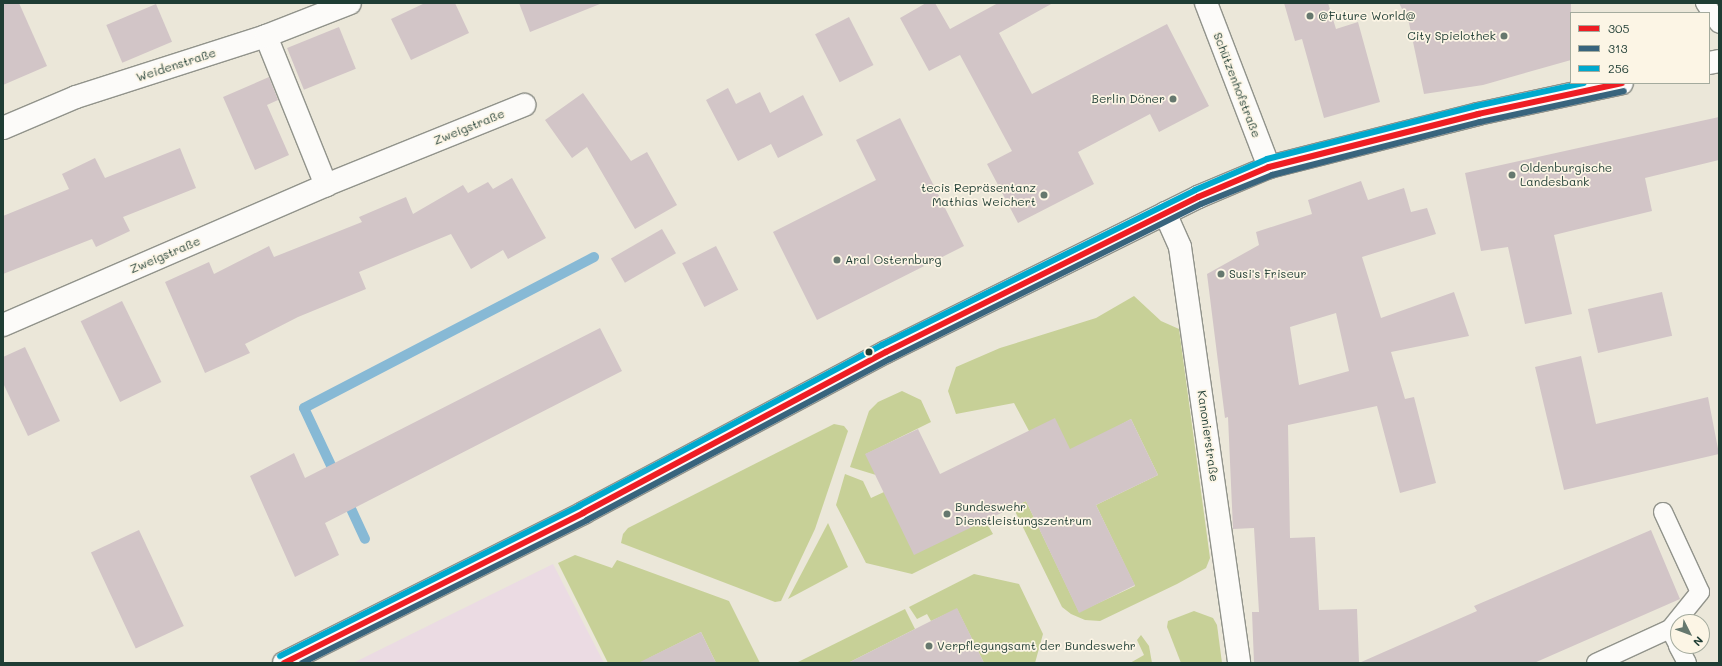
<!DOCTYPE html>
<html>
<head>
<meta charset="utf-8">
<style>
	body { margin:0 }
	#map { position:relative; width:1722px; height:666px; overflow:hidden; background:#ebe7d9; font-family:Mali,sans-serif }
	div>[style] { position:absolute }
	.built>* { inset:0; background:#ebdbe3 }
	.green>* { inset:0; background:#c7d097 }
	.stream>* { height:10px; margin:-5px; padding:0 5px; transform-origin:5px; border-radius:5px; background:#87b9d5 }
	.building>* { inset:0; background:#d2c5c7; transform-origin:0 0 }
	.roads { filter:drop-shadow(1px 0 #91938b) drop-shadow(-1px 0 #91938b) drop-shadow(0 1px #91938b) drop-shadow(0 -1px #91938b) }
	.lane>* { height:18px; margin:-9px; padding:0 9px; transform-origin:9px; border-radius:9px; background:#fcfbf9 }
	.street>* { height:22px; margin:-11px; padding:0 11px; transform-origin:11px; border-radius:11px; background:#fcfbf9 }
	.secondary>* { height:22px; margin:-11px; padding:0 11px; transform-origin:11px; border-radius:11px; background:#fcfbf9 }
	.bus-1>* { height:6px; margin:-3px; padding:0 3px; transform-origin:3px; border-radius:3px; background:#ee1d23 }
	.bus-2>* { height:6px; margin:-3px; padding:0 3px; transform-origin:3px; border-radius:3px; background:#38647d }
	.bus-3>* { height:6px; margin:-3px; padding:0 3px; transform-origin:3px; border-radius:3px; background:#00a9ce }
	.dots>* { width:11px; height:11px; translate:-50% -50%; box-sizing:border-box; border:2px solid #fcf5e5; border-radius:50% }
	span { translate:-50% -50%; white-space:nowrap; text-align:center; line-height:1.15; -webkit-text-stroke:3.5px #fcf5e5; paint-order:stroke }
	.poi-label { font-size:12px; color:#1f3d34 }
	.left { translate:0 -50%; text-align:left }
	.right { translate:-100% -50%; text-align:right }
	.street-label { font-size:12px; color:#1f3d34 }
	.frame { position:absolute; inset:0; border:4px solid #1f3d34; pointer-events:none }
	.legend { position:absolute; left:1570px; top:12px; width:140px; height:72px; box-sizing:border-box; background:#fcf5e5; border:1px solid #a4ab9e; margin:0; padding:5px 7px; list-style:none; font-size:12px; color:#1f3d34 }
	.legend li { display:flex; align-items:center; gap:8px; height:20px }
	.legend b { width:20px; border:1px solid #a4ab9e }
	.north { position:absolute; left:1670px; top:614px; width:40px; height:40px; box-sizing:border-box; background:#fcf5e5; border:1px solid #a4ab9e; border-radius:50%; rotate:132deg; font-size:11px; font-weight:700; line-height:16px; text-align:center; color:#1f3d34 }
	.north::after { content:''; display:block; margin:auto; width:14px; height:18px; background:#66786e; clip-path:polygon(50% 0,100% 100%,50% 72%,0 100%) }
</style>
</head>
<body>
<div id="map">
	<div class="built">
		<div style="clip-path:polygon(553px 564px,604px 663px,353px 663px)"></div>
	</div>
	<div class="green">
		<div style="clip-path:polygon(1134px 296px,1161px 321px,1179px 329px,1210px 558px,1206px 568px,1177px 584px,1100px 621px,1085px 620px,1071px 614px,1062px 607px,1013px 507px,1026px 501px,1079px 612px,1135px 586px,1096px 505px,1158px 475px,1131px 419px,1071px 452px,1029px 431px,1014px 403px,956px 414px,948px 391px,956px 367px,1000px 348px,1096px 318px)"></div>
		<div style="clip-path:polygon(902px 391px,921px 400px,931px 422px,866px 454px,876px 475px,850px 467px,869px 411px,878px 402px)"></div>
		<div style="clip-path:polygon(834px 424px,844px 426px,848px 431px,815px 529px,781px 601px,775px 602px,621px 543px,623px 534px,628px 528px)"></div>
		<div style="clip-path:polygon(845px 474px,863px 481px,871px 498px,884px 492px,985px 520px,993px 534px,912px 574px,866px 563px,836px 505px)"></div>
		<div style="clip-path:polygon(828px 523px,848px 567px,788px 599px)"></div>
		<div style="clip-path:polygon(575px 555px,612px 568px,617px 560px,729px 601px,760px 663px,716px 663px,701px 632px,649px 658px,651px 663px,608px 663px,558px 563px)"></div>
		<div style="clip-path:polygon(974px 574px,1019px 584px,1043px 634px,1035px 663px,984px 663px,957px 609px,931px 621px,927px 614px,917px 619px,909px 607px)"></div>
		<div style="clip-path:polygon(905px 609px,915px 629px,848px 663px,796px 663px)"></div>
		<div style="clip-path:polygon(1194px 611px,1213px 618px,1217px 625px,1222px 663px,1181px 663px,1167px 627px,1168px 621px)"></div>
		<div style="clip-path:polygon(1141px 635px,1149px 646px,1152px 663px,1130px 663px,1144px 655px,1137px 640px)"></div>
	</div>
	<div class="stream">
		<div style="left:336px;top:476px;width:75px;rotate:-115.2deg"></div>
		<div style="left:304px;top:408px;width:327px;rotate:-27.5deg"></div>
		<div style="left:346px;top:498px;width:45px;rotate:65.1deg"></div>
	</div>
	<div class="building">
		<div style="clip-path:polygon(3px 3px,19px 3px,47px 66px,3px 85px)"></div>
		<div style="clip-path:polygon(425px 3px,455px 3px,469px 33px,411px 60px,391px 19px)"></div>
		<div style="clip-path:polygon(519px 3px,600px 3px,600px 4px,530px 32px)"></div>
		<div style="clip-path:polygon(926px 3px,935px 3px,950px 29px,998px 3px,1053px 3px,999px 33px,1032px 94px,1167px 24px,1209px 106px,1159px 132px,1150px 114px,1078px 152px,1094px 184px,1018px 223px,987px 164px,1012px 151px,960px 55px,929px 71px,900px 18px)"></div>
		<div style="clip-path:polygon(1284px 3px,1328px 3px,1336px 29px,1358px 22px,1380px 102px,1324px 118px,1302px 39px,1295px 41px)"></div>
		<div style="clip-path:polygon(1399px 3px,1571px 3px,1571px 60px,1483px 85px,1424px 94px,1409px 23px)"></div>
		<div style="left:156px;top:4px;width:41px;height:54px;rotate:67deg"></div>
		<div style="left:849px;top:17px;width:54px;height:38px;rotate:63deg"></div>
		<div style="left:339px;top:27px;width:45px;height:56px;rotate:68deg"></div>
		<div style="clip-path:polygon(269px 77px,278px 100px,267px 105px,289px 155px,255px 170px,223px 97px)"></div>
		<div style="clip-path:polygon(728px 88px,736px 104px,760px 92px,770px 113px,803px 95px,823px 135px,778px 158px,771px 144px,738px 161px,706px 100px)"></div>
		<div style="clip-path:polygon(583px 93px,631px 161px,647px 152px,677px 205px,635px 229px,587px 147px,572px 158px,545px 120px)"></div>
		<div style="clip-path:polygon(1719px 117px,1719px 160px,1645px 178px,1652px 211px,1554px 235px,1572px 314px,1525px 324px,1508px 247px,1481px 251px,1465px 173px)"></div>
		<div style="clip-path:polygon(900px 118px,964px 246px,817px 320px,773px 232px,876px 180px,856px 140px)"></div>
		<div style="clip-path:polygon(180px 148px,196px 188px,123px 217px,130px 231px,96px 247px,92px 239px,3px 274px,3px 216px,69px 189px,62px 174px,95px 158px,105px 178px)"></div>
		<div style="clip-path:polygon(512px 178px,546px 238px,508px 259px,503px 250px,471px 269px,451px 234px,359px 272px,366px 289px,298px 317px,245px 344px,250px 353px,205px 373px,165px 282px,209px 262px,214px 274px,269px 246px,274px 257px,362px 222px,359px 217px,406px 197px,413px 214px,463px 185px,468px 193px,488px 182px,493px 189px)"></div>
		<div style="clip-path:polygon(evenodd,1361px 181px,1368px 200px,1404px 188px,1411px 212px,1427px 208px,1436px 234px,1362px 257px,1381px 318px,1454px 292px,1469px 336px,1391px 352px,1405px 399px,1414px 397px,1436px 483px,1400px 493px,1377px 406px,1288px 425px,1290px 538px,1315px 537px,1319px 610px,1357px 609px,1359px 663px,1254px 663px,1252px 612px,1259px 612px,1254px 528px,1233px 529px,1228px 417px,1225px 418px,1207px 274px,1259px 245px,1256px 232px,1312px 214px,1308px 200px,1361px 181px,1336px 313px,1349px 371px,1299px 385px,1290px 327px,1336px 313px)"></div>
		<div style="left:662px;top:229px;width:28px;height:59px;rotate:60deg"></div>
		<div style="left:716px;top:246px;width:49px;height:38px;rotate:63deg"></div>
		<div style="left:1662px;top:292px;width:45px;height:76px;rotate:77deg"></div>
		<div style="left:122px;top:301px;width:90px;height:46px;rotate:64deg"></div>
		<div style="clip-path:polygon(600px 328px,622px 371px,325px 523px,339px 555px,295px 577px,250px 476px,294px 453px,305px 478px)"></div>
		<div style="clip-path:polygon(25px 347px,60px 421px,28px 436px,3px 383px,3px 357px)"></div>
		<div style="clip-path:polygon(1581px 356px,1596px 424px,1708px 397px,1719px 454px,1564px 490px,1535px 367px)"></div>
		<div style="clip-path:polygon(1055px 418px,1070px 449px,1131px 419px,1158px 475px,1096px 505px,1135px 585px,1079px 613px,1026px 501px,914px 555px,865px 454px,918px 429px,940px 474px)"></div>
		<div style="left:139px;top:530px;width:106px;height:53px;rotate:65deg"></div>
		<div style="clip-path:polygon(1651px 530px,1680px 599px,1534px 663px,1359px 663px,1477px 611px,1474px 606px)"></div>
		<div style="clip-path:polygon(957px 608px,984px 663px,848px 663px,925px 624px)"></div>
		<div style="clip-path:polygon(701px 632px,716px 663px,638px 663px)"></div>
	</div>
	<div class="roads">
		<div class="lane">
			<div style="left:1705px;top:3px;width:25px;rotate:56deg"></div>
			<div style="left:1663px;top:512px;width:88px;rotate:65.2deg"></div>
			<div style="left:1700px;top:592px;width:48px;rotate:129deg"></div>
			<div style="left:1678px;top:646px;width:19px;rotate:62deg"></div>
			<div style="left:1596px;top:663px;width:81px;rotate:-24.7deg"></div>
			<div style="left:1670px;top:629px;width:18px;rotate:63deg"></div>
		</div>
		<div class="street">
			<div style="left:1206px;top:3px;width:176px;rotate:69deg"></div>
			<div style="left:266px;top:36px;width:161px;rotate:68.1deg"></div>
			<div style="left:3px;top:128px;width:79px;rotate:-23deg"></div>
			<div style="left:76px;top:97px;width:200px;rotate:-17.8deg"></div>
			<div style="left:266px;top:36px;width:90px;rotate:-21.4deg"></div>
			<div style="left:1165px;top:213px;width:37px;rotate:66deg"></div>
			<div style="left:1180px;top:247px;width:420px;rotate:81.9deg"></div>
			<div style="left:3px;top:325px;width:352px;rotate:-23.4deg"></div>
			<div style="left:326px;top:185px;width:214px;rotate:-22deg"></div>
		</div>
		<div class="secondary">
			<div style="left:1709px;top:63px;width:10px;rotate:-11deg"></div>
			<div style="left:284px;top:663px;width:335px;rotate:-26.6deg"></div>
			<div style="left:583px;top:513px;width:343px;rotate:-28deg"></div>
			<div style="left:886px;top:352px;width:348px;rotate:-26.4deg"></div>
			<div style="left:1198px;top:197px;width:77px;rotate:-22.9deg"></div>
			<div style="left:1269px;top:167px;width:216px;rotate:-14.2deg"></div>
			<div style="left:1478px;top:114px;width:147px;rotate:-12.1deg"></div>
		</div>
	</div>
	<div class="bus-1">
		<div style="left:284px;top:663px;width:335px;rotate:-26.6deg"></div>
		<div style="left:583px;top:513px;width:343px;rotate:-28deg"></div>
		<div style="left:886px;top:352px;width:348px;rotate:-26.4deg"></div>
		<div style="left:1198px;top:197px;width:77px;rotate:-22.9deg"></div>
		<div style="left:1269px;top:167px;width:216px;rotate:-14.2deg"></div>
		<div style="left:1478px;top:114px;width:147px;rotate:-12.1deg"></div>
	</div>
	<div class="bus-2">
		<div style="left:302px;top:663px;width:319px;rotate:-26.6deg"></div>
		<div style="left:587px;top:520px;width:343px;rotate:-28deg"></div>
		<div style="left:890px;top:359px;width:347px;rotate:-26.5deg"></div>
		<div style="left:1201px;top:204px;width:77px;rotate:-22.2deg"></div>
		<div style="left:1272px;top:175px;width:215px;rotate:-14.3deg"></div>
		<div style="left:1480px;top:122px;width:147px;rotate:-12.1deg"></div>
	</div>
	<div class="bus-3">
		<div style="left:280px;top:656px;width:335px;rotate:-26.6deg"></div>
		<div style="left:579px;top:506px;width:343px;rotate:-28deg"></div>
		<div style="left:882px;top:345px;width:349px;rotate:-26.3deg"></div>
		<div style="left:1195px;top:190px;width:78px;rotate:-23.3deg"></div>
		<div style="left:1267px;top:159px;width:216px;rotate:-14.2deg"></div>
		<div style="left:1476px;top:106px;width:110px;rotate:-12deg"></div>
	</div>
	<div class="dots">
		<div style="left:1310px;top:16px;background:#66786e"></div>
		<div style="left:1504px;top:36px;background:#66786e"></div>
		<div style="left:1173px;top:99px;background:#66786e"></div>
		<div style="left:1512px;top:175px;background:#66786e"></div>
		<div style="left:1044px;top:195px;background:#66786e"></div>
		<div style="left:837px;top:260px;background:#66786e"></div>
		<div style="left:1221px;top:274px;background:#66786e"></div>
		<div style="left:869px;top:352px;background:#1f3d34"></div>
		<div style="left:947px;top:514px;background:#66786e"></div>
		<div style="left:929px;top:646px;background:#66786e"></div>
	</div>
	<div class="poi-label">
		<span class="left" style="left:1318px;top:16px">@Future World@</span>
		<span class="right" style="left:1496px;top:36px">City Spielothek</span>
		<span class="right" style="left:1165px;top:99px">Berlin Döner</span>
		<span class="left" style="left:1520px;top:175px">Oldenburgische<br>Landesbank</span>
		<span class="right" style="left:1036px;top:195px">tecis Repräsentanz<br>Mathias Weichert</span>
		<span class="left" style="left:845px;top:260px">Aral Osternburg</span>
		<span class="left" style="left:1229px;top:274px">Susi's Friseur</span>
		<span class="left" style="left:955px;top:514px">Bundeswehr<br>Dienstleistungszentrum</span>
		<span class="left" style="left:937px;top:646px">Verpflegungsamt der Bundeswehr</span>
	</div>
	<div class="street-label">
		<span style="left:176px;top:65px;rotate:-18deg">Weidenstraße</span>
		<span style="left:1237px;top:85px;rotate:69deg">Schützenhofstraße</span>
		<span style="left:469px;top:127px;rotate:-22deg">Zweigstraße</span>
		<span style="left:165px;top:255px;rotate:-23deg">Zweigstraße</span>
		<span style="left:1208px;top:436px;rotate:82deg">Kanonierstraße</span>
	</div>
	<div class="frame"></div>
	<ul class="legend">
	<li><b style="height:5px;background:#ee1d23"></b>305</li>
	<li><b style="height:5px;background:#38647d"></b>313</li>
	<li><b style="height:5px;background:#00a9ce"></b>256</li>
	</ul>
	<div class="north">N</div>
</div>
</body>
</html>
